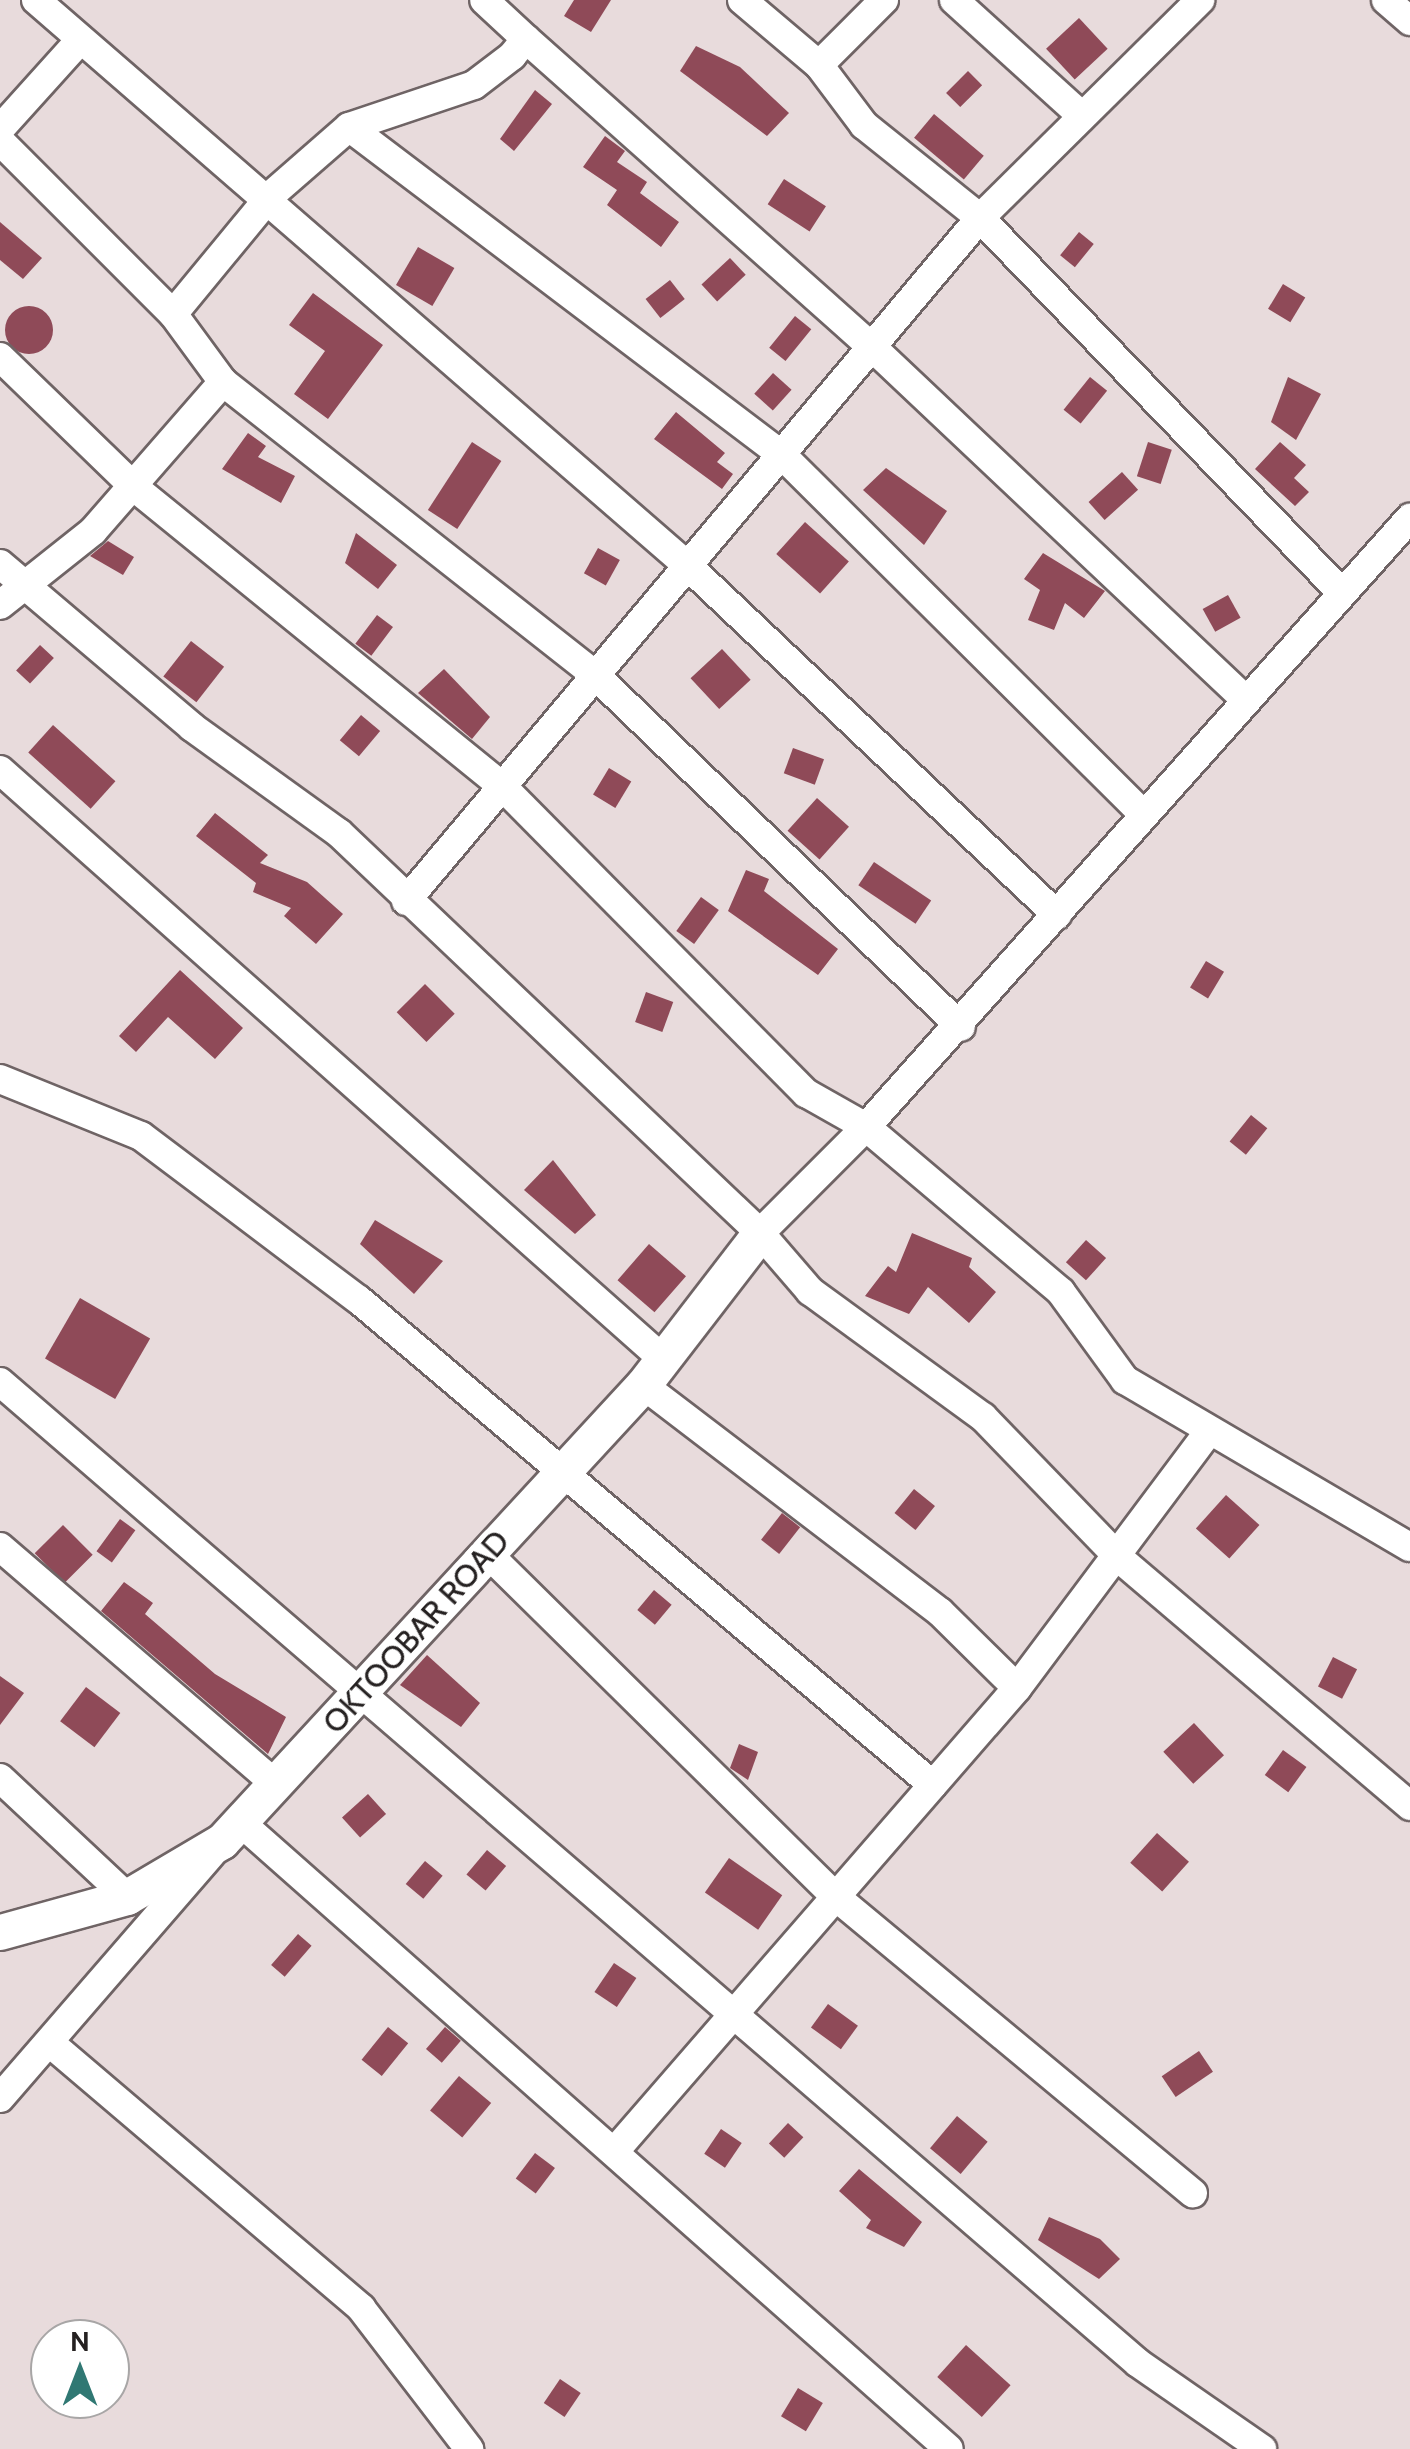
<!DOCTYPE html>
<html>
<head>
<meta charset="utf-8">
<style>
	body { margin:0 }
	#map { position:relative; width:1410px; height:2449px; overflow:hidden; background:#e8dbdc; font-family:Cabin,sans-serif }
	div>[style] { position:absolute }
	.building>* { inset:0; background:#8f4a58; transform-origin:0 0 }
	.round { border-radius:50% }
	.roads { filter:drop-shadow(2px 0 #6f6465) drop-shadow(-2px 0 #6f6465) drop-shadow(0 2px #6f6465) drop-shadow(0 -2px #6f6465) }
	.minor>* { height:28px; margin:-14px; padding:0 14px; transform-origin:14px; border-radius:14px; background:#fff }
	.tertiary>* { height:35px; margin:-17.5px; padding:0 17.5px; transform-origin:17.5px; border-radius:17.5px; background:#fff }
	span { translate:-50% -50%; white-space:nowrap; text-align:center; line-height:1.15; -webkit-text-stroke:10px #fff; paint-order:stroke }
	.street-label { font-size:32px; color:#252121 }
	.north { position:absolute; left:30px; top:2319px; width:100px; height:100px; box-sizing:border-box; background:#fff; border:2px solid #a8a6a6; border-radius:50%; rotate:0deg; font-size:28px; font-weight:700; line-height:40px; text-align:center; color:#252121 }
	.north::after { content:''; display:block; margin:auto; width:35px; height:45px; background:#307873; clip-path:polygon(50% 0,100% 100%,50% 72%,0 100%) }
</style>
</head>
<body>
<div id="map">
	<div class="building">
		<div style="clip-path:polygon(574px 0,611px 0,591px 32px,564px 16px)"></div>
		<div style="left:1079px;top:18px;width:42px;height:45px;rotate:47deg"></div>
		<div style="clip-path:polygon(696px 46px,740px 67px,789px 113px,767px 136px,680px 71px)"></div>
		<div style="left:968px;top:71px;width:20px;height:31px;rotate:45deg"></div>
		<div style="clip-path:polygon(535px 90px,552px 104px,514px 151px,500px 139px)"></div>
		<div style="left:934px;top:114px;width:65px;height:31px;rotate:40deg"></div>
		<div style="clip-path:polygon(605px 136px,625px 151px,617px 162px,647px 182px,640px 193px,679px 222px,661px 247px,607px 205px,617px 190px,583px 167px)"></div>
		<div style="left:784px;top:179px;width:50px;height:30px;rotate:33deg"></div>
		<div style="clip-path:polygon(0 222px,42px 258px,23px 279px,0 260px)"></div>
		<div style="left:1079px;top:232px;width:19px;height:30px;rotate:39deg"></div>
		<div style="left:418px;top:247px;width:42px;height:44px;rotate:30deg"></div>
		<div style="left:730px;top:258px;width:23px;height:39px;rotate:47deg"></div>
		<div style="left:670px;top:280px;width:24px;height:31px;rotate:52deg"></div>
		<div style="left:1283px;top:284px;width:26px;height:29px;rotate:31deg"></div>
		<div style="clip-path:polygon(313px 293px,383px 345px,328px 419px,294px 394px,325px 351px,289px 325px)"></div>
		<div class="round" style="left:5px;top:306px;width:48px;height:48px"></div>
		<div style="left:795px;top:316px;width:21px;height:41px;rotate:39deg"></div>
		<div style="left:773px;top:373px;width:25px;height:28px;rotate:42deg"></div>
		<div style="left:1090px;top:377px;width:22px;height:42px;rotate:39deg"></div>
		<div style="clip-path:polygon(1288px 377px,1321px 394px,1296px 440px,1271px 422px)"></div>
		<div style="clip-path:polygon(676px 412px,725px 453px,717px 462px,733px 474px,722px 489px,654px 439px)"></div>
		<div style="clip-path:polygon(248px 433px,266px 446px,258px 457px,295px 476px,281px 503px,222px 469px)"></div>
		<div style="left:472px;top:442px;width:35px;height:81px;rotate:33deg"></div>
		<div style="left:1148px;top:442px;width:25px;height:36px;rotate:18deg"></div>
		<div style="clip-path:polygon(1280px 442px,1306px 465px,1294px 478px,1309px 492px,1295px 506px,1255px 469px)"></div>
		<div style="clip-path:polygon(886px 468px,947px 511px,924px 545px,863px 490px)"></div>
		<div style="left:1122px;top:472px;width:24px;height:45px;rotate:48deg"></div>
		<div style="left:805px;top:522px;width:59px;height:43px;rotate:42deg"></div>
		<div style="clip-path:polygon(356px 533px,397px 565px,378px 589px,345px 563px)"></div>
		<div style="clip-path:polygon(108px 541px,134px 557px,123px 575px,90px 556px)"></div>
		<div style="left:598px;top:548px;width:25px;height:29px;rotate:29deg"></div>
		<div style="clip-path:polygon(1043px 553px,1105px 591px,1084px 618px,1065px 603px,1054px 630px,1028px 620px,1040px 590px,1024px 579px)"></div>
		<div style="left:1228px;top:595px;width:26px;height:29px;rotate:61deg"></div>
		<div style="left:377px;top:615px;width:20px;height:36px;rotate:37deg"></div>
		<div style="left:191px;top:641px;width:42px;height:45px;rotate:38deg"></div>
		<div style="left:40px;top:645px;width:19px;height:35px;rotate:43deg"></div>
		<div style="left:722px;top:649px;width:42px;height:43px;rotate:47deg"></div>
		<div style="clip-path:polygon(444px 669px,490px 717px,472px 739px,418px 693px)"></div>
		<div style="left:361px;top:715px;width:25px;height:33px;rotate:40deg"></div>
		<div style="left:53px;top:725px;width:84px;height:37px;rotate:42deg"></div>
		<div style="left:793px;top:748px;width:33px;height:27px;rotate:20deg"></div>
		<div style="left:609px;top:768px;width:26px;height:31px;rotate:31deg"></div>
		<div style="left:817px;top:798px;width:43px;height:44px;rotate:42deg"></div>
		<div style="clip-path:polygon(215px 813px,268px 855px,260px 863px,307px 882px,343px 914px,316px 944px,284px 916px,291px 908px,253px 892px,256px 883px,196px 836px)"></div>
		<div style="left:874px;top:862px;width:69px;height:28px;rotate:34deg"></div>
		<div style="clip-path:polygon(746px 870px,769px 879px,764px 891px,838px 949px,818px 975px,728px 911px)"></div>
		<div style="left:701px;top:897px;width:22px;height:42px;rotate:36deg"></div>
		<div style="left:1206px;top:961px;width:21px;height:31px;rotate:31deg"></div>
		<div style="clip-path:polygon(180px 970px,243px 1028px,215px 1059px,168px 1017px,136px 1052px,119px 1036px)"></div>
		<div style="left:425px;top:984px;width:42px;height:40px;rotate:45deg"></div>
		<div style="left:646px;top:992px;width:29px;height:32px;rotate:20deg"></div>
		<div style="left:1251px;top:1115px;width:21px;height:34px;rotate:39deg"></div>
		<div style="clip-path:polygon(553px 1160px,596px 1215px,575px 1234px,524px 1190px)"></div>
		<div style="clip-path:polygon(375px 1220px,443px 1261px,414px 1294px,360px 1244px)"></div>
		<div style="clip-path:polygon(912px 1233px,972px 1258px,969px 1267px,996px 1292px,969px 1323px,928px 1287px,909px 1314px,865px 1296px,888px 1266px,896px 1272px)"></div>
		<div style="left:1086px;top:1240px;width:27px;height:30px;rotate:42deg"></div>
		<div style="left:649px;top:1244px;width:49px;height:48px;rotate:41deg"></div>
		<div style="left:80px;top:1298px;width:81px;height:70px;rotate:30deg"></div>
		<div style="left:914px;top:1489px;width:27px;height:31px;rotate:39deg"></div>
		<div style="left:1226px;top:1495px;width:45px;height:45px;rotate:42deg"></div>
		<div style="left:782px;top:1513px;width:23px;height:34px;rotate:38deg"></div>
		<div style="left:120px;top:1519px;width:19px;height:40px;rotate:36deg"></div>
		<div style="left:63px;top:1525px;width:42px;height:40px;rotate:45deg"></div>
		<div style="clip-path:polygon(124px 1582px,153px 1603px,145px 1614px,215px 1674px,286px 1717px,268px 1754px,101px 1611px)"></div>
		<div style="left:654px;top:1590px;width:23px;height:26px;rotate:40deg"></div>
		<div style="clip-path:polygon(427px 1655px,480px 1703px,461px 1727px,400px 1685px)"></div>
		<div style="left:1333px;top:1657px;width:27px;height:33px;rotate:27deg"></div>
		<div style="clip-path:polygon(0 1676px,24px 1693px,0 1725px)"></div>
		<div style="left:86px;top:1687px;width:43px;height:43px;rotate:37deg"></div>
		<div style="left:1194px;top:1723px;width:44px;height:42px;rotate:47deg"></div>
		<div style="clip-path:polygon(739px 1744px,758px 1752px,748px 1780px,730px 1768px)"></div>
		<div style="left:1283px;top:1750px;width:29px;height:31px;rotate:36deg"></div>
		<div style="left:368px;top:1794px;width:27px;height:35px;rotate:48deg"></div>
		<div style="left:1157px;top:1833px;width:43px;height:40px;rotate:42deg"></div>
		<div style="left:487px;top:1850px;width:25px;height:32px;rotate:40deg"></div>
		<div style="left:729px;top:1858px;width:65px;height:42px;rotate:35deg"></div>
		<div style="left:425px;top:1861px;width:23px;height:30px;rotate:40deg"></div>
		<div style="left:298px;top:1934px;width:18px;height:41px;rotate:41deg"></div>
		<div style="left:614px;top:1963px;width:27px;height:35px;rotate:34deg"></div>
		<div style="left:828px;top:2004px;width:37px;height:29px;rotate:36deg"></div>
		<div style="left:388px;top:2027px;width:26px;height:42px;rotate:39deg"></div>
		<div style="left:445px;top:2027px;width:21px;height:29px;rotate:41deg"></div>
		<div style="left:1199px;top:2051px;width:25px;height:45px;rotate:56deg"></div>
		<div style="left:459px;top:2076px;width:42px;height:45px;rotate:40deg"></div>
		<div style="left:957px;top:2116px;width:40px;height:42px;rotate:40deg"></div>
		<div style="left:788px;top:2123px;width:21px;height:28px;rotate:43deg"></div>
		<div style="left:721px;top:2129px;width:25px;height:30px;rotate:34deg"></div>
		<div style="left:535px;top:2153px;width:25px;height:32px;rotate:37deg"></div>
		<div style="clip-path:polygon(859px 2169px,922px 2222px,904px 2247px,866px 2228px,871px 2220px,839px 2191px)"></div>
		<div style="clip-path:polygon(1049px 2217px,1100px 2239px,1120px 2259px,1099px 2279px,1038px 2240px)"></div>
		<div style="left:966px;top:2345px;width:60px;height:43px;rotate:42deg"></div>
		<div style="left:560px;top:2379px;width:25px;height:29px;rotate:34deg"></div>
		<div style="left:798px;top:2388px;width:29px;height:33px;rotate:31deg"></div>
	</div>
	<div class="roads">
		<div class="minor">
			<div style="left:36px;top:0;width:863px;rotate:40.96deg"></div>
			<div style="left:688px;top:566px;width:508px;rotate:43.4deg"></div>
			<div style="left:742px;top:0;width:101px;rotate:40.2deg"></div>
			<div style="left:819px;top:65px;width:75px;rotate:53.1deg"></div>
			<div style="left:864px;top:125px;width:149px;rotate:38.7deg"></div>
			<div style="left:980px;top:218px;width:521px;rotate:46.01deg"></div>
			<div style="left:954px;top:0;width:173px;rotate:42.2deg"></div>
			<div style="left:1386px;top:0;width:32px;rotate:41deg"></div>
			<div style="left:526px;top:39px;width:463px;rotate:41.7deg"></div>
			<div style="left:872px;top:347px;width:514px;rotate:43.35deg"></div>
			<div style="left:819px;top:65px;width:92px;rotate:-45deg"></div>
			<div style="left:349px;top:127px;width:543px;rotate:37.14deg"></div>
			<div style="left:782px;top:455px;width:509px;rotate:44.84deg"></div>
			<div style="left:0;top:129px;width:120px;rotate:-48deg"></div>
			<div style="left:0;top:141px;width:245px;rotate:45deg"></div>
			<div style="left:173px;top:314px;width:154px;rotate:-50.5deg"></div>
			<div style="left:271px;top:195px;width:103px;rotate:-41.1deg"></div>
			<div style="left:349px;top:127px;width:132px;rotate:-18.6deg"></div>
			<div style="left:474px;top:85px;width:48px;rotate:-37.3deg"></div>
			<div style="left:512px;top:56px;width:22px;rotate:-51deg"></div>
			<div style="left:526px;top:39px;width:57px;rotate:-137.1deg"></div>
			<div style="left:0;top:357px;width:187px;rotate:44.1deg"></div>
			<div style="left:134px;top:487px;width:476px;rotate:39.1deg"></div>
			<div style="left:503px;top:787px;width:431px;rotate:45.3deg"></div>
			<div style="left:806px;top:1093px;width:69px;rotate:29.5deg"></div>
			<div style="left:866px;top:1127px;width:817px;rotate:-48.23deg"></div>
			<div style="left:223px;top:382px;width:475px;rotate:38.2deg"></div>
			<div style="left:596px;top:676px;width:506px;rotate:43.88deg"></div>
			<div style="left:0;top:564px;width:252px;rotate:40.3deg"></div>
			<div style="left:192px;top:727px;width:181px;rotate:35.8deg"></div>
			<div style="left:339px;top:833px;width:581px;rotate:43.53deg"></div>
			<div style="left:760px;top:1233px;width:150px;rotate:-45deg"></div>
			<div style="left:866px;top:1127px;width:255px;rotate:40.2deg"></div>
			<div style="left:1061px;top:1292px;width:109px;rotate:54deg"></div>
			<div style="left:1125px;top:1380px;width:330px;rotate:30.4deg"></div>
			<div style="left:0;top:605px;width:119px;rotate:-38.5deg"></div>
			<div style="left:93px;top:531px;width:198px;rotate:-48.9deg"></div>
			<div style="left:223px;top:382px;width:84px;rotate:-126.3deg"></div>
			<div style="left:0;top:770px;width:888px;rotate:41.62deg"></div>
			<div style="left:406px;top:901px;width:892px;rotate:-49.96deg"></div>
			<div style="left:980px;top:218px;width:310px;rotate:-44.7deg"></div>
			<div style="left:0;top:1079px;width:152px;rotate:22deg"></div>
			<div style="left:141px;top:1136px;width:273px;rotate:37deg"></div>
			<div style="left:359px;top:1300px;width:751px;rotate:40.2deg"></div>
			<div style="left:760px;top:1233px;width:77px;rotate:49.2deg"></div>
			<div style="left:810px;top:1291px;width:214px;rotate:36.1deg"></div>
			<div style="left:983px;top:1417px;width:197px;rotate:46deg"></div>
			<div style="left:1120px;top:1559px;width:381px;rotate:40.4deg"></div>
			<div style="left:0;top:1382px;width:1502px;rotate:40.76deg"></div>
			<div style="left:1138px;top:2363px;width:151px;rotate:34.7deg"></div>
			<div style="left:643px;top:1385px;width:374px;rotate:37.4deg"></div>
			<div style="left:940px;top:1612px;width:108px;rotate:44.6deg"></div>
			<div style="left:0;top:1547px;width:364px;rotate:40.7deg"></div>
			<div style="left:487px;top:1553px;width:490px;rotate:44.6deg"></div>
			<div style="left:836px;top:1897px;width:464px;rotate:39.7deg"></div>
			<div style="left:0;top:1778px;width:174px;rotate:43.1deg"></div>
			<div style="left:240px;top:1822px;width:946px;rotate:41.49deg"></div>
			<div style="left:50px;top:2043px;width:409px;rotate:40.4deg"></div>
			<div style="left:361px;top:2308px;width:178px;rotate:52.5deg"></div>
			<div style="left:0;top:2098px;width:323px;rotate:-49.1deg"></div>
			<div style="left:614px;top:2152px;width:615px;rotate:-49.02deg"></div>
			<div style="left:1017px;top:1688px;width:317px;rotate:-53.2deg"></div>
		</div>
		<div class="tertiary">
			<div style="left:0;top:1932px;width:132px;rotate:-15.4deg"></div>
			<div style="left:127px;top:1897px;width:110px;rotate:-30.5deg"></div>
			<div style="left:222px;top:1841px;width:621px;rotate:-47.29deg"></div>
			<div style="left:643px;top:1385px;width:192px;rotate:-52.4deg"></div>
		</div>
	</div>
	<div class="street-label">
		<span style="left:416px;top:1632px;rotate:-48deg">OKTOOBAR ROAD</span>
	</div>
	<div class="north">N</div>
</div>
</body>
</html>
